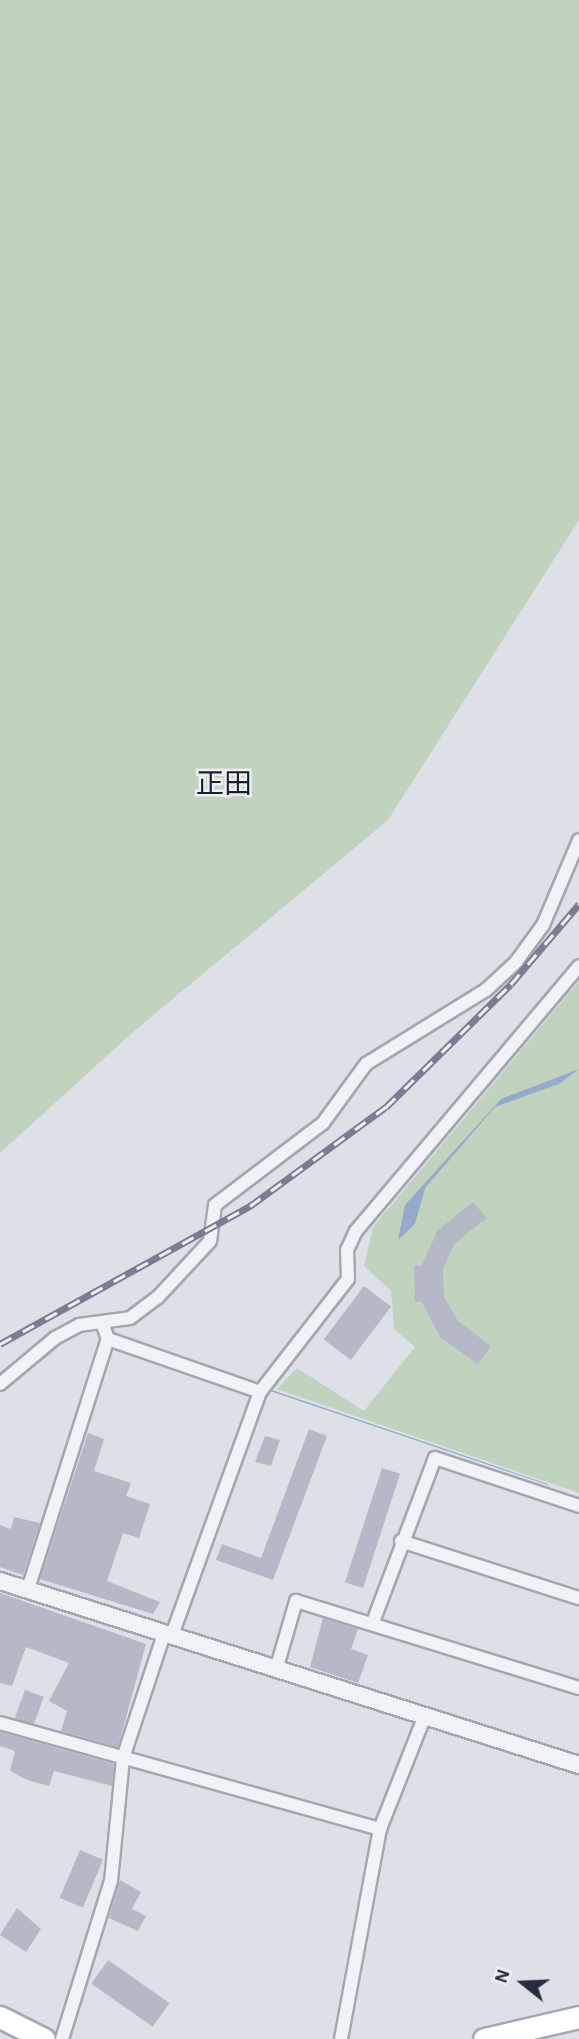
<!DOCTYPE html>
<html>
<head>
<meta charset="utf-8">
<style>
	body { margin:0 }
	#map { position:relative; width:579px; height:2039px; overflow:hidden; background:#dee0e8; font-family:"Alegreya Sans","Noto Sans JP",sans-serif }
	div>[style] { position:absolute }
	.green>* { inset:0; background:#c1d2be }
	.water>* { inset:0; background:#97aac9 }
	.building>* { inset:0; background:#b5b9c5; transform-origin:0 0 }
	.roads { filter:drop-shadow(2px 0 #a3a7b2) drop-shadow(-2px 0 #a3a7b2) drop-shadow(0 2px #a3a7b2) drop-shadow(0 -2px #a3a7b2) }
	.minor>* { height:12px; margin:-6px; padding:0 6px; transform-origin:6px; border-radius:6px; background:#f0f2f6 }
	.tertiary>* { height:16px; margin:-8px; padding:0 8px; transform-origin:8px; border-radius:8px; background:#f0f2f6 }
	.trunk>* { height:21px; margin:-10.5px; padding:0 10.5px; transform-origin:10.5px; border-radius:10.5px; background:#fff }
	.rail>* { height:7px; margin-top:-3.5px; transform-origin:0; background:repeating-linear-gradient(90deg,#edeff5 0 13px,#777e92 0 26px); box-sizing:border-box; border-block:2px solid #777e92 }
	span { translate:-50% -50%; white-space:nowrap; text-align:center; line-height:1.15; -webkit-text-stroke:5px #edeff5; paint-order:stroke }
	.quarter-label { font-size:28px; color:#191e2f }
	.north { position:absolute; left:488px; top:1948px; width:70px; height:70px; -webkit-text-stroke:5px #edeff5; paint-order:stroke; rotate:288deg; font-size:19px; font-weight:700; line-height:28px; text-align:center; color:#262d3f }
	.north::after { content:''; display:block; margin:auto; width:24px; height:32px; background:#262d3f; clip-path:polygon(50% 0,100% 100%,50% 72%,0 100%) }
</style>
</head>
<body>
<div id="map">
	<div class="green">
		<div style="clip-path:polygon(0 0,579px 0,579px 520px,388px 820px,133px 1032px,0 1153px)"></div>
		<div style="clip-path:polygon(579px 981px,579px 1493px,277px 1389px,297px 1368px,364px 1411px,415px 1347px,394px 1329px,391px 1291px,364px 1266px,373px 1227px)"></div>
	</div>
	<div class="water">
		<div style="clip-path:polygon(579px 1069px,559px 1084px,495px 1107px,425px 1188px,415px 1224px,398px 1240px,405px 1205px,501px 1099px)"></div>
		<div style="clip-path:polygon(272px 1390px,548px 1484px,548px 1485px,270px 1391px)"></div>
	</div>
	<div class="building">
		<div style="clip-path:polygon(473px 1202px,487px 1218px,455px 1243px,443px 1269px,444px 1297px,458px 1321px,491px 1346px,478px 1364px,440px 1337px,422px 1302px,415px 1302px,414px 1266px,421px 1266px,438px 1230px)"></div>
		<div style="left:364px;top:1286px;width:34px;height:67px;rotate:37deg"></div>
		<div style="clip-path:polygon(309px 1429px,327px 1436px,273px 1580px,216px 1560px,222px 1544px,261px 1558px)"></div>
		<div style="clip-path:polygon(88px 1433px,104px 1439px,94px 1471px,131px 1483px,126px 1496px,150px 1504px,139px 1538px,123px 1533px,107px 1581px,160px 1602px,153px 1614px,40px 1579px)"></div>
		<div style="clip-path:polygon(265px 1436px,280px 1440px,271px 1466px,255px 1462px)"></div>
		<div style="left:382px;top:1468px;width:19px;height:120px;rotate:18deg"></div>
		<div style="clip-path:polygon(14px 1517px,40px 1523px,23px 1575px,0 1567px,0 1525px,11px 1529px)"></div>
		<div style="clip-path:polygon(0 1593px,146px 1644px,118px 1747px,61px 1731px,67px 1711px,49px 1701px,69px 1663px,26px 1647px,12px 1686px,0 1683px)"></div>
		<div style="clip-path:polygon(323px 1618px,358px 1629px,351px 1649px,368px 1655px,358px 1683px,310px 1667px)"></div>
		<div style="left:25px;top:1690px;width:20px;height:30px;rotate:20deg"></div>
		<div style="clip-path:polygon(0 1732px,114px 1764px,112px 1786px,54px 1771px,49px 1786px,27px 1780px,10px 1771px,15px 1751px,0 1746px)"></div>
		<div style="left:80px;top:1850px;width:25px;height:52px;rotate:23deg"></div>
		<div style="clip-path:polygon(120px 1880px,141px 1892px,132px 1909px,146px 1916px,138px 1931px,109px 1918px)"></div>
		<div style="clip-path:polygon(17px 1908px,41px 1929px,26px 1952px,0 1935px)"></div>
		<div style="left:108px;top:1960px;width:75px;height:29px;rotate:35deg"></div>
	</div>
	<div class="roads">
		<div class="minor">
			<div style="left:108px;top:1339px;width:161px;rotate:19.2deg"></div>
			<div style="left:0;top:1384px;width:72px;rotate:-39.9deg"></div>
			<div style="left:55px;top:1338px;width:27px;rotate:-28deg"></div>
			<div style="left:79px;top:1325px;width:51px;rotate:-7.8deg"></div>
			<div style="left:130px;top:1318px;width:35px;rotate:-37deg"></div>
			<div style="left:158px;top:1297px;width:76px;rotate:-47.1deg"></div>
			<div style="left:210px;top:1241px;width:36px;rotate:-82deg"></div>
			<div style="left:215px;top:1205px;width:136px;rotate:-37.2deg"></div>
			<div style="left:323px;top:1123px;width:73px;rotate:-53.9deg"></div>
			<div style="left:366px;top:1064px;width:141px;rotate:-31.7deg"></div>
			<div style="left:486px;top:990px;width:41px;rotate:-43deg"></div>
			<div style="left:516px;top:962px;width:46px;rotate:-53.9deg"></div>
			<div style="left:543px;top:925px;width:92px;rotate:-67deg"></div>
			<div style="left:401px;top:1541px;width:187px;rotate:17.8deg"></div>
			<div style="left:28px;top:1589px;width:262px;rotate:-72.3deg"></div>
			<div style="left:108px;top:1339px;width:15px;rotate:-110deg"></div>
			<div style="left:373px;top:1622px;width:175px;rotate:-69.3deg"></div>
			<div style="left:435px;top:1458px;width:152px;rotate:18.4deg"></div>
			<div style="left:172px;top:1635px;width:258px;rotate:-70.1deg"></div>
			<div style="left:260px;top:1392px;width:143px;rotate:-52.1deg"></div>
			<div style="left:348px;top:1279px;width:29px;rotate:-92deg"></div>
			<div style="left:347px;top:1250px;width:21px;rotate:-65deg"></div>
			<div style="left:356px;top:1231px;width:346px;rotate:-49.9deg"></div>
			<div style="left:276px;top:1670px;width:72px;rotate:-73.8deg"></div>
			<div style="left:296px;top:1601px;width:296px;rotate:17.1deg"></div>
			<div style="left:0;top:1723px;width:395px;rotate:15.6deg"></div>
			<div style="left:62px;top:2039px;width:165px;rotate:-72.8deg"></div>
			<div style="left:111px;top:1881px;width:124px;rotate:-84.4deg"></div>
			<div style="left:123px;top:1758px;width:131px;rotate:-71.7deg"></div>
			<div style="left:341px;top:2039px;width:214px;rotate:-79.5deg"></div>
			<div style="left:380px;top:1829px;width:119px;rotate:-68.4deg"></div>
		</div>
		<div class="tertiary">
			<div style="left:0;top:1581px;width:608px;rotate:17.63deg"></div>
		</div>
		<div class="trunk">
			<div style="left:0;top:2017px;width:49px;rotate:26.6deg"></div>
			<div style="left:484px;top:2039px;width:98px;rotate:-13deg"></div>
		</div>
	</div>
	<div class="rail">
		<div style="left:0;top:1344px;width:286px;rotate:-28.9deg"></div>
		<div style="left:250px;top:1206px;width:168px;rotate:-36.1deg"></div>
		<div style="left:386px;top:1107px;width:175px;rotate:-44.5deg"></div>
		<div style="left:511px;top:984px;width:105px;rotate:-49.6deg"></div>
	</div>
	<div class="quarter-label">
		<span style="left:224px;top:785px">正田</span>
	</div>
	<div class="north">N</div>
</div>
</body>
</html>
